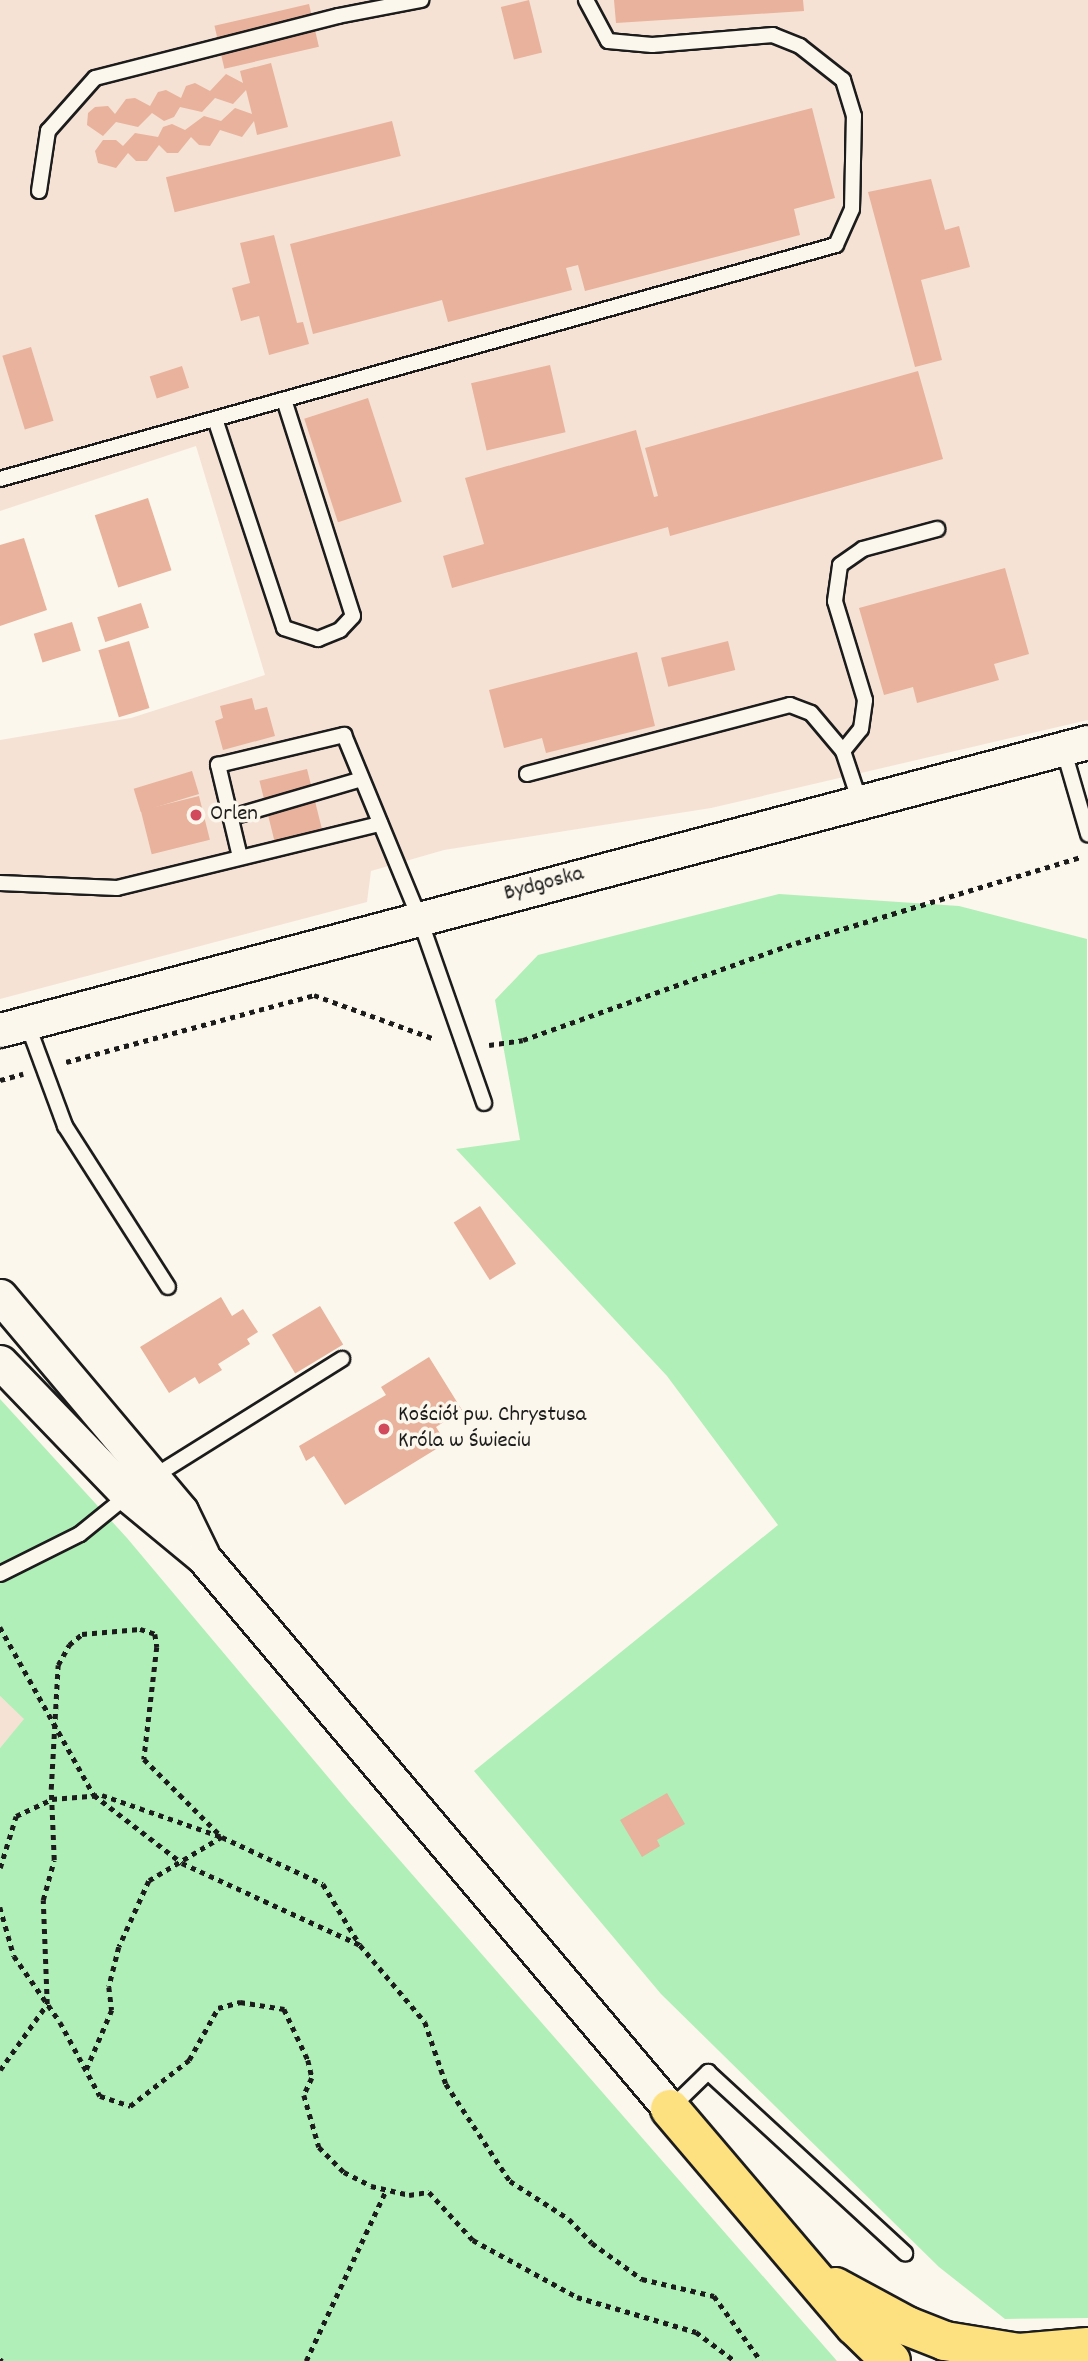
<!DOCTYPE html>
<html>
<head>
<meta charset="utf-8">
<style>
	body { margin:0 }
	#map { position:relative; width:1088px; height:2361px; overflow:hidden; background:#fbf7ec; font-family:Dekko,sans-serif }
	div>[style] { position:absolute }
	.built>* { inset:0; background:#f5e2d4 }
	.green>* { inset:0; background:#b0efb7 }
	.building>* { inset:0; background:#e8b29c; transform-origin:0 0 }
	.path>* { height:4.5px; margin-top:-2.25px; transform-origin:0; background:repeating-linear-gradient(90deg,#1c1c1c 0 5px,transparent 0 10px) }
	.roads { filter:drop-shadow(2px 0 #1c1c1c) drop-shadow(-2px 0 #1c1c1c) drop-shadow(0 2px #1c1c1c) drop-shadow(0 -2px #1c1c1c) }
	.service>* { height:14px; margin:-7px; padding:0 7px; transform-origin:7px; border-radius:7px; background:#fbf7ec }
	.tertiary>* { height:33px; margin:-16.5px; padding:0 16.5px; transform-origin:16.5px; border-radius:16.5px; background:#fbf7ec }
	.primary>* { height:38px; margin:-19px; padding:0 19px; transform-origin:19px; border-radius:19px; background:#fde080 }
	.dots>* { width:19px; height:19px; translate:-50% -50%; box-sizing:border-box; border:4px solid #fbf7ec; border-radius:50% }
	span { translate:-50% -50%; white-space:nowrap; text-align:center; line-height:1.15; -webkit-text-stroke:7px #fbf7ec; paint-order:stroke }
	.poi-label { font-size:23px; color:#1c1c1c }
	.left { translate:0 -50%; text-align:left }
	.street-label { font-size:23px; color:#1c1c1c }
</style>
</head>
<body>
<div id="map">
	<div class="built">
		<div style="clip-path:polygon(0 0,1088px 0,1088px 720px,711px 808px,444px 850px,371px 871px,367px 902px,0 999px,0 740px,131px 718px,265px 675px,196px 446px,0 511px)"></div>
		<div style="clip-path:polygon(0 1696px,25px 1719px,0 1748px)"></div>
	</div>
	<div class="green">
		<div style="clip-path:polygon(779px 894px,959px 906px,1087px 939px,1088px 2318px,1005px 2319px,939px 2267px,661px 1994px,474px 1771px,778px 1525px,667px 1376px,456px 1149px,520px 1140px,495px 1000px,538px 955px)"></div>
		<div style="clip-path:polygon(0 1399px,127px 1538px,349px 1802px,837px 2361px,0 2361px,0 1748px,24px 1719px,0 1696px)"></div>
	</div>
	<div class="building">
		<div style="left:529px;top:0;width:54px;height:29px;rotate:76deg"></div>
		<div style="clip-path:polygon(614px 0,803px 0,804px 11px,616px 23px)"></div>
		<div style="left:309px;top:4px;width:44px;height:97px;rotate:77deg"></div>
		<div style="clip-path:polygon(271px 63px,288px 127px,257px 135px,254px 121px,242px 137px,220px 130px,210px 146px,199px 145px,191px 137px,178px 153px,167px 153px,159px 145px,147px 161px,136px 161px,128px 153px,116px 168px,98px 163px,95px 151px,103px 140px,116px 140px,123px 146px,135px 133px,158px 137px,163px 127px,172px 124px,185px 130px,204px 116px,221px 121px,235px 108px,252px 114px,246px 90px,233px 104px,215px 98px,202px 112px,180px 107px,174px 117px,164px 121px,152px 113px,138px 127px,116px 122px,103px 136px,87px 125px,88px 113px,95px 107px,108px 106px,115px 114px,126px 99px,135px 98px,150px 106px,158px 92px,166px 90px,181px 98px,186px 86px,195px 83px,210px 91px,226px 74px,243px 83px,240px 71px)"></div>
		<div style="clip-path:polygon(812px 108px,835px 198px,794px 209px,800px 235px,585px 291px,578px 265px,566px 268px,572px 290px,448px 322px,442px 300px,313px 334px,290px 244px)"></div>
		<div style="left:392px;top:121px;width:36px;height:233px;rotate:76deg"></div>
		<div style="clip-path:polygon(931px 179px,945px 230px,959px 226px,970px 267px,921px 280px,942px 360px,915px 367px,868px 192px)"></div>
		<div style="clip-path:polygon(274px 235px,297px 323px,303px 322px,309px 344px,269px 355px,259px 316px,241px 321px,232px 288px,250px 283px,240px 243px)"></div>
		<div style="left:31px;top:347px;width:77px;height:30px;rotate:73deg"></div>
		<div style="left:550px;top:365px;width:69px;height:81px;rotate:77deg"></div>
		<div style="left:182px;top:366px;width:23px;height:34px;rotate:72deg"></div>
		<div style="clip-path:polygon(918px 371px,943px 459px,670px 536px,668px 527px,452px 588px,443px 556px,484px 544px,465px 478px,636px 430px,654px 497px,658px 496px,645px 448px)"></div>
		<div style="left:368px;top:398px;width:109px;height:67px;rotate:72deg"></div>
		<div style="left:148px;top:498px;width:76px;height:56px;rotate:72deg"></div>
		<div style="clip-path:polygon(24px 538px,47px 610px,0 626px,0 545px)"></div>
		<div style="clip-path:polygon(1005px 568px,1029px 654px,994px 664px,999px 680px,917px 703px,913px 687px,884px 695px,859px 608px)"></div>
		<div style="left:141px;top:603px;width:26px;height:46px;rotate:72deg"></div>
		<div style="left:72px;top:622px;width:30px;height:40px;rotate:73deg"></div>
		<div style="left:129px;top:641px;width:70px;height:32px;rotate:73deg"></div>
		<div style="left:728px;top:641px;width:30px;height:69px;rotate:76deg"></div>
		<div style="clip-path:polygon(637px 652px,655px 726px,546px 753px,542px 738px,504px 748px,489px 690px)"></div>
		<div style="clip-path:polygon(252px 698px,255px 710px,267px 707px,275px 736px,223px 750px,215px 721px,223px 718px,220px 706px)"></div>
		<div style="left:307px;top:769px;width:76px;height:49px;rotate:76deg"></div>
		<div style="left:192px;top:771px;width:24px;height:61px;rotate:73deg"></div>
		<div style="left:199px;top:796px;width:45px;height:60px;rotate:76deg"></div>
		<div style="left:480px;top:1206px;width:68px;height:31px;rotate:58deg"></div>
		<div style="clip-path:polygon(221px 1297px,232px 1316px,243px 1309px,258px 1332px,247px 1339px,250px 1344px,218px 1364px,222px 1370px,199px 1384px,195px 1377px,169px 1393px,140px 1347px)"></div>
		<div style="left:320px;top:1306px;width:45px;height:56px;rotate:59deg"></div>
		<div style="clip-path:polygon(429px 1357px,462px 1410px,436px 1427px,446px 1443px,345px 1505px,314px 1456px,306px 1461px,299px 1446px,386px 1395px,381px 1387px)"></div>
		<div style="clip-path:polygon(667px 1793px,685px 1824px,657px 1840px,660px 1846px,642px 1857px,620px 1820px)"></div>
	</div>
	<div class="path">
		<div style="left:489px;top:1045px;width:34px;rotate:-8deg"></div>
		<div style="left:523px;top:1040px;width:290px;rotate:-19.6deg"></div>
		<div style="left:796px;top:943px;width:297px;rotate:-16.8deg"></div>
		<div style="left:66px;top:1062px;width:257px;rotate:-15.1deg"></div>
		<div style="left:314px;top:995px;width:129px;rotate:20deg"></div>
		<div style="left:0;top:1080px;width:24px;rotate:-15deg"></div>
		<div style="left:0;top:1627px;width:193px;rotate:60.8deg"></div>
		<div style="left:94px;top:1795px;width:111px;rotate:37.7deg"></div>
		<div style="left:182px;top:1863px;width:196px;rotate:24.7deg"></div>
		<div style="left:0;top:1868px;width:54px;rotate:-72.9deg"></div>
		<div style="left:16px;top:1816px;width:40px;rotate:-25deg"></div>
		<div style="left:52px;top:1799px;width:50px;rotate:-4.6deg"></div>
		<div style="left:102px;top:1795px;width:127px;rotate:19.3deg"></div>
		<div style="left:222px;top:1837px;width:111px;rotate:25deg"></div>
		<div style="left:323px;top:1884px;width:71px;rotate:58.8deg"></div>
		<div style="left:360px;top:1945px;width:101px;rotate:49.8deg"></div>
		<div style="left:425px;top:2022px;width:65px;rotate:71.3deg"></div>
		<div style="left:446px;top:2084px;width:116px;rotate:56.6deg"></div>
		<div style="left:510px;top:2181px;width:70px;rotate:32.8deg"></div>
		<div style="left:569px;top:2219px;width:33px;rotate:46deg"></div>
		<div style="left:592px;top:2243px;width:62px;rotate:35.8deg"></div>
		<div style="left:642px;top:2279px;width:74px;rotate:13.3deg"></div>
		<div style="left:714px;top:2296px;width:80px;rotate:54.1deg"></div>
		<div style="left:0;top:1907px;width:51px;rotate:74.1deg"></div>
		<div style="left:14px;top:1956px;width:80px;rotate:55.1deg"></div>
		<div style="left:60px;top:2022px;width:84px;rotate:61.6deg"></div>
		<div style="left:100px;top:2096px;width:32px;rotate:18deg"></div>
		<div style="left:130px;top:2106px;width:75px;rotate:-37.9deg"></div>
		<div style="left:189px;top:2060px;width:60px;rotate:-60.9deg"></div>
		<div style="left:218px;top:2008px;width:23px;rotate:-15deg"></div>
		<div style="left:240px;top:2002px;width:45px;rotate:9deg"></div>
		<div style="left:284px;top:2009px;width:56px;rotate:64.8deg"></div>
		<div style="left:308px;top:2060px;width:18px;rotate:77deg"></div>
		<div style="left:312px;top:2078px;width:19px;rotate:115deg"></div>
		<div style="left:304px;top:2095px;width:54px;rotate:73.9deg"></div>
		<div style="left:319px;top:2147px;width:35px;rotate:45deg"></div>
		<div style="left:344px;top:2172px;width:30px;rotate:27deg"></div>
		<div style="left:371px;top:2186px;width:39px;rotate:13deg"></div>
		<div style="left:409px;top:2195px;width:20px;rotate:-9deg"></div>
		<div style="left:429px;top:2192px;width:65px;rotate:47.5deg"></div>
		<div style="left:473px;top:2240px;width:119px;rotate:28.7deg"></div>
		<div style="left:577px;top:2297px;width:124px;rotate:16.4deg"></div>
		<div style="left:696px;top:2332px;width:49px;rotate:36.6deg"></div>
		<div style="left:0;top:2070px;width:81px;rotate:-54.5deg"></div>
		<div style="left:47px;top:2004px;width:104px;rotate:-92.2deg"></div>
		<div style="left:43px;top:1900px;width:41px;rotate:-74.6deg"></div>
		<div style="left:54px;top:1860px;width:71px;rotate:-92.4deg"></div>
		<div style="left:51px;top:1789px;width:124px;rotate:-86.8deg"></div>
		<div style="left:58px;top:1665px;width:23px;rotate:-61deg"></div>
		<div style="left:69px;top:1645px;width:17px;rotate:-40deg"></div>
		<div style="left:82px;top:1634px;width:58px;rotate:-4.9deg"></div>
		<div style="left:140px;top:1629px;width:16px;rotate:18deg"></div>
		<div style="left:155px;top:1634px;width:13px;rotate:81deg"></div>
		<div style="left:157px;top:1647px;width:113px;rotate:96.6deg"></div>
		<div style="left:144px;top:1759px;width:110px;rotate:45deg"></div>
		<div style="left:222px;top:1837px;width:85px;rotate:148.9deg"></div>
		<div style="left:149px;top:1881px;width:72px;rotate:114.4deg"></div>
		<div style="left:119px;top:1947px;width:41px;rotate:104deg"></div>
		<div style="left:109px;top:1987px;width:23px;rotate:83deg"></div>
		<div style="left:112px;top:2010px;width:66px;rotate:113.1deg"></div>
		<div style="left:0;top:2359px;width:3px;rotate:45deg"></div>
		<div style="left:306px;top:2361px;width:189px;rotate:-64.9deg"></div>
	</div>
	<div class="roads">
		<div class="service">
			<div style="left:39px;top:191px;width:61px;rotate:-81.5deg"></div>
			<div style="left:48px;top:131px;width:71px;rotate:-48.4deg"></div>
			<div style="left:95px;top:78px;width:251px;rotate:-14.3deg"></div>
			<div style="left:338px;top:16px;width:85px;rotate:-10.9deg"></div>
			<div style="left:215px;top:419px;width:220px;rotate:71.7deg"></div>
			<div style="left:284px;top:628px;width:36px;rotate:18deg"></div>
			<div style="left:318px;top:639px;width:24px;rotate:-22deg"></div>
			<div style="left:340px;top:630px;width:19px;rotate:-47deg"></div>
			<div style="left:353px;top:616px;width:227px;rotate:-107.7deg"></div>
			<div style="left:0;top:479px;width:868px;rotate:-15.64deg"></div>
			<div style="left:836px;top:245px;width:39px;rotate:-66deg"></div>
			<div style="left:852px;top:209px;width:93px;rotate:-88.8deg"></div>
			<div style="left:854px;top:116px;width:38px;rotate:-107deg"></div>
			<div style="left:843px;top:80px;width:55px;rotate:-141.7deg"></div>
			<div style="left:800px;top:46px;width:29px;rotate:-158deg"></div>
			<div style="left:773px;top:35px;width:121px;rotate:175.3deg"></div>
			<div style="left:652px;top:45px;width:44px;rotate:-174.8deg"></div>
			<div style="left:608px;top:41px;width:47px;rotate:-118.2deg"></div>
			<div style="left:1063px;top:748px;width:90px;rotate:73.8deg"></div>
			<div style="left:843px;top:751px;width:28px;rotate:-51deg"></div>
			<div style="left:861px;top:729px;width:29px;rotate:-82deg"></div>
			<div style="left:865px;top:700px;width:103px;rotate:-106.9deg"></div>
			<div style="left:835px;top:601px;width:36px;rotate:-82deg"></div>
			<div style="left:840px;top:565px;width:28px;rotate:-35deg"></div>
			<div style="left:863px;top:549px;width:77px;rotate:-15.1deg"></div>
			<div style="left:527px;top:774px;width:272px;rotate:-14.7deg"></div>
			<div style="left:790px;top:705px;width:22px;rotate:21deg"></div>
			<div style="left:811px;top:713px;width:50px;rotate:49.9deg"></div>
			<div style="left:843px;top:751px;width:54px;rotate:71.6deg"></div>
			<div style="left:232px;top:817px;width:135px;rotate:-16.3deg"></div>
			<div style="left:240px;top:857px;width:95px;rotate:-103.4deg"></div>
			<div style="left:218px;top:765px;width:130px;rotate:-13.4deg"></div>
			<div style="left:344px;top:735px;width:197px;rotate:67.6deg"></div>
			<div style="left:419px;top:917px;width:197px;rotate:70.7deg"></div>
			<div style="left:0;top:883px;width:117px;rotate:2.4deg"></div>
			<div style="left:117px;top:888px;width:271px;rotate:-13.7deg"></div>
			<div style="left:27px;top:1023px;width:110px;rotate:69.7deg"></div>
			<div style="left:65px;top:1126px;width:191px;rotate:57.4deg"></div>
			<div style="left:153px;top:1477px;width:223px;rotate:-32deg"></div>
			<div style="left:0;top:1574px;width:89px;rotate:-26.6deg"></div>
			<div style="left:80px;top:1534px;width:62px;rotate:-39.1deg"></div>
			<div style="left:671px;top:2108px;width:52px;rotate:-44.2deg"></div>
			<div style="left:708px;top:2072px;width:268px;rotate:42.6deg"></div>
		</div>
		<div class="tertiary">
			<div style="left:0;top:1030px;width:1125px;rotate:-14.83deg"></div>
			<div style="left:0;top:1296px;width:281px;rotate:49.9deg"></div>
			<div style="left:181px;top:1511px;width:48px;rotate:64deg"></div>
			<div style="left:0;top:1362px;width:185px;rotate:46.1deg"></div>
			<div style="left:128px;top:1495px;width:97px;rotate:39.6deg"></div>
			<div style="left:203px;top:1557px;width:723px;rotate:49.77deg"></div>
		</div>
		<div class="primary">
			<div style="left:670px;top:2109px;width:285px;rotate:49.6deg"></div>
			<div style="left:855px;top:2326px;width:50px;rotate:44.2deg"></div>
			<div style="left:835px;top:2287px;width:82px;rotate:28.4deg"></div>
			<div style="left:907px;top:2326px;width:41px;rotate:21.5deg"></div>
			<div style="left:945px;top:2341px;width:75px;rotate:9.2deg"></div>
			<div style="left:1019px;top:2353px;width:69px;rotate:-5deg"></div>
		</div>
	</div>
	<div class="dots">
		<div style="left:196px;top:815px;background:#d1495b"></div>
		<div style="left:384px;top:1429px;background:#d1495b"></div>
	</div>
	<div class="poi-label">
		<span class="left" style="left:210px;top:815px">Orlen</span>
		<span class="left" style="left:398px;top:1429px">Kościół pw. Chrystusa<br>Króla w Świeciu</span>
	</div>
	<div class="street-label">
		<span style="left:544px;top:885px;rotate:-15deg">Bydgoska</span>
	</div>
</div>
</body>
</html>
